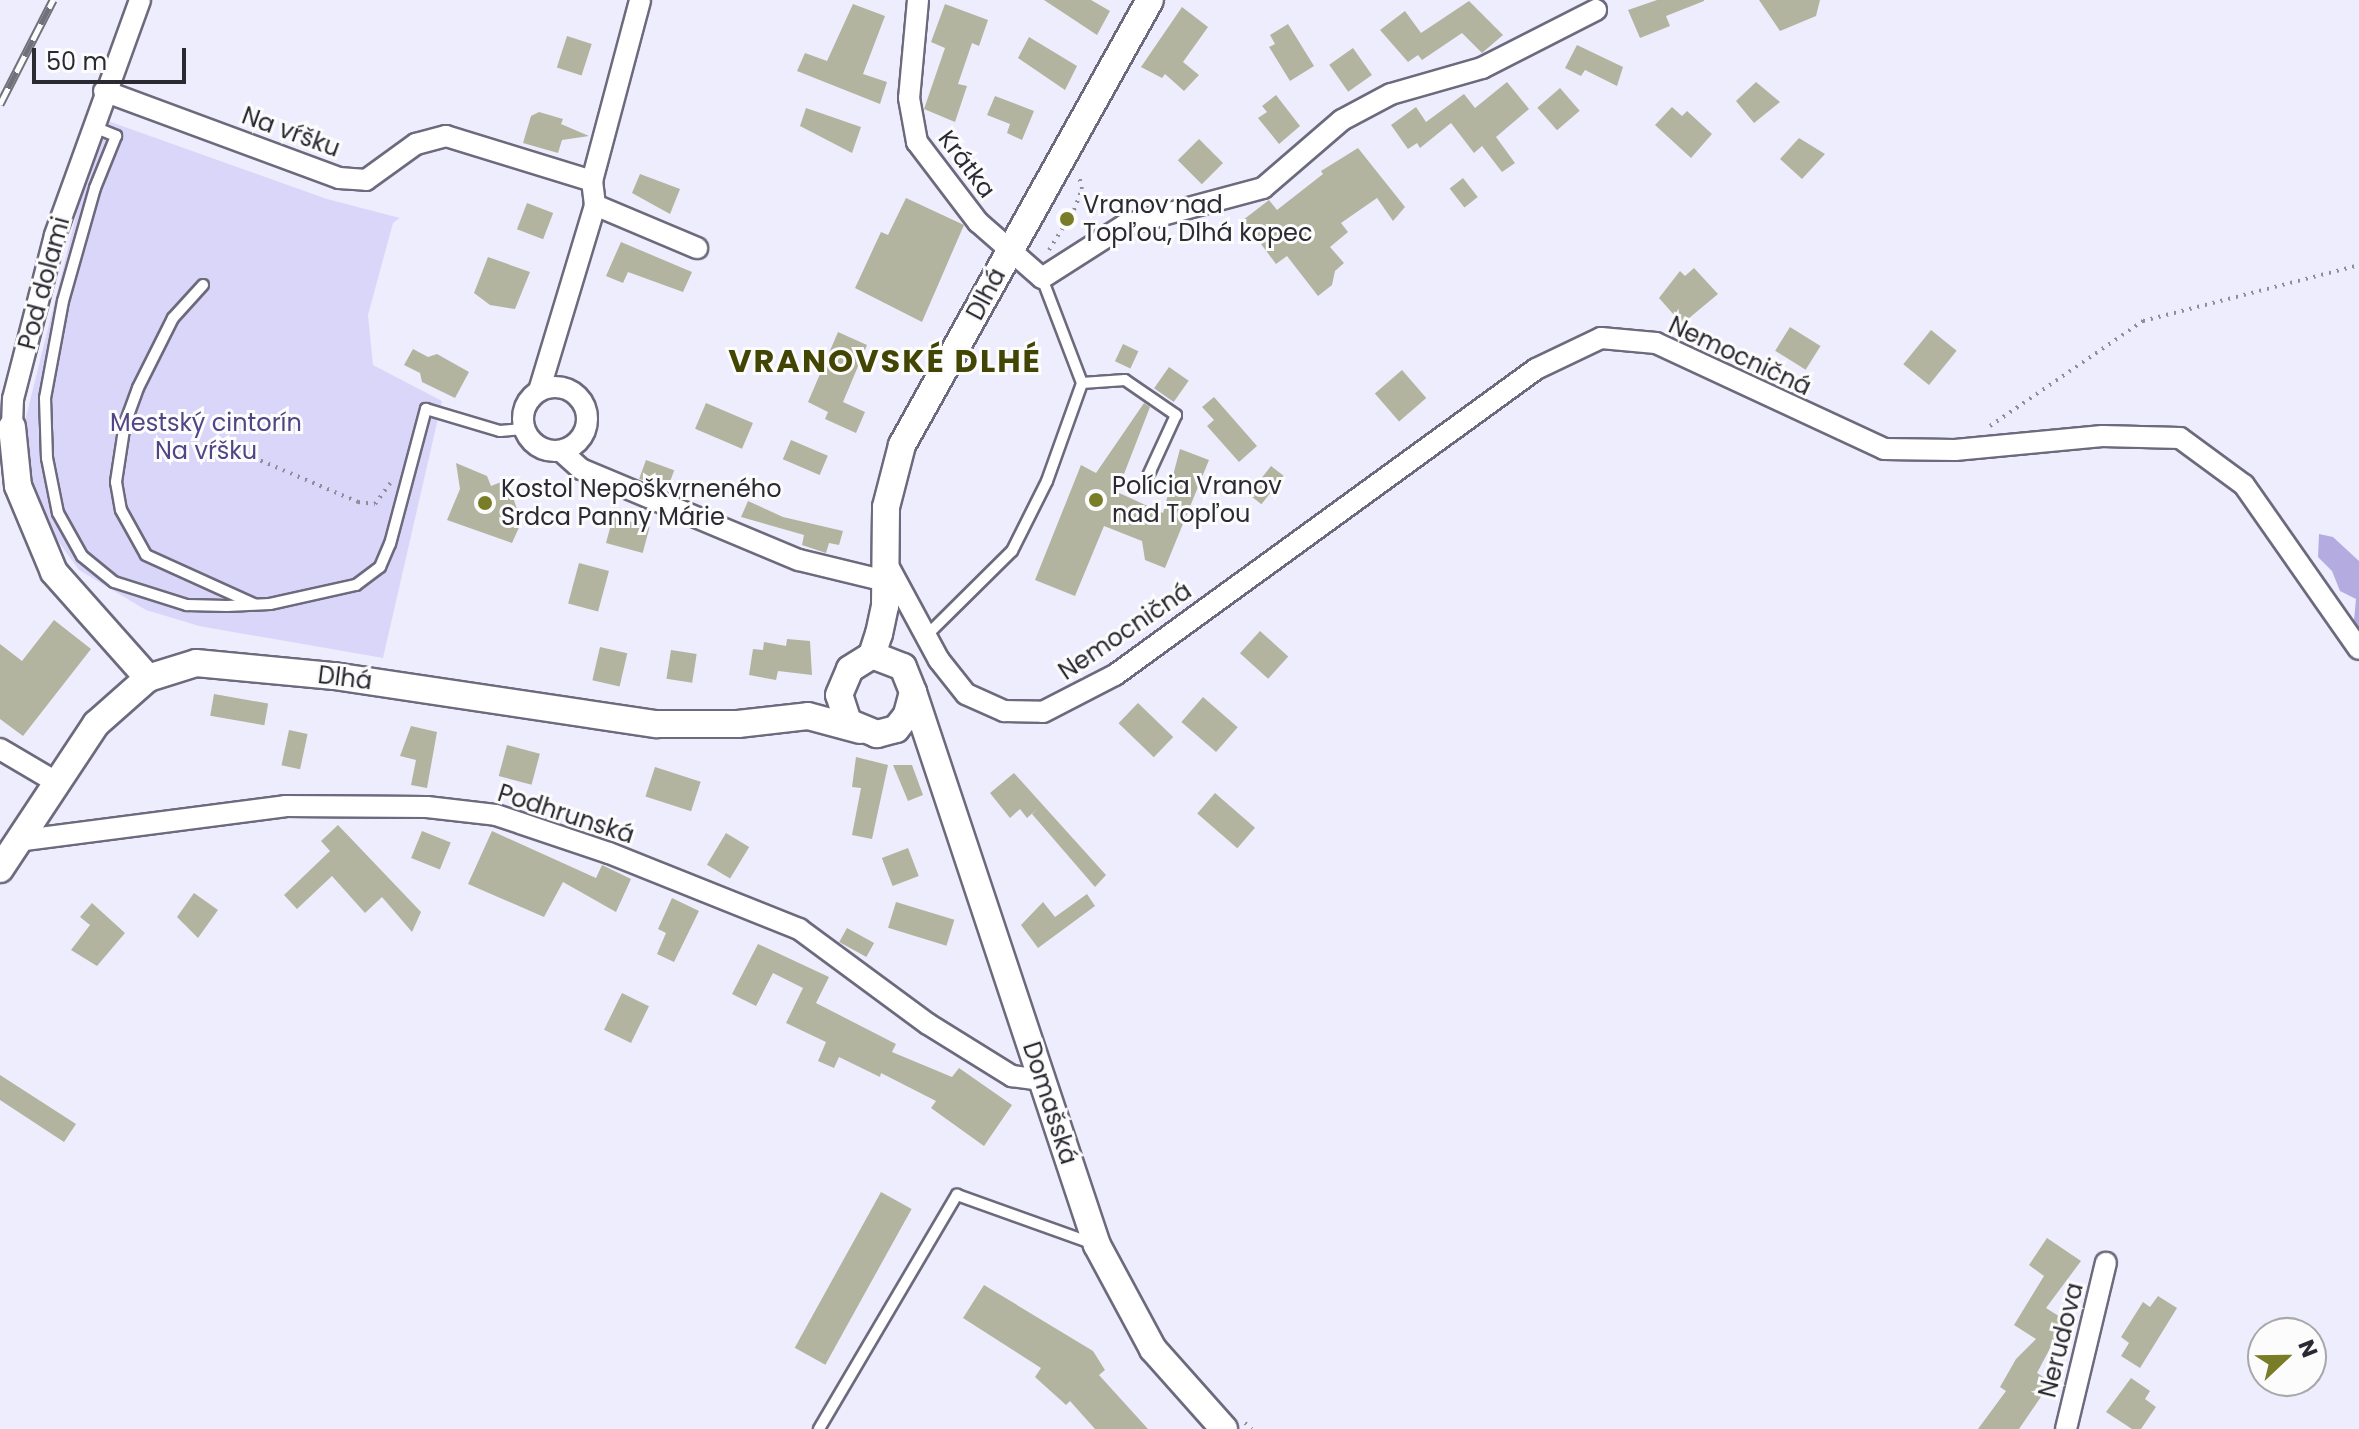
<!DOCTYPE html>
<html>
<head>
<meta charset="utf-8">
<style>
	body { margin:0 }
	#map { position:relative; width:2359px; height:1429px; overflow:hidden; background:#eeedfd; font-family:Poppins,sans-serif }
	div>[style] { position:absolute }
	.green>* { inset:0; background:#dad6fa }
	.forest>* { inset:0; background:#b4ace0 }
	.building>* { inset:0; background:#b2b4a0; transform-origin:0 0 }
	.path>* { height:4px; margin-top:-2px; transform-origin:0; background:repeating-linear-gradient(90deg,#8e8d99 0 2px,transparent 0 8px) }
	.roads { filter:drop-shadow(2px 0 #6c6a7c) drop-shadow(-2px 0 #6c6a7c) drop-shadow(0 2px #6c6a7c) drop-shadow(0 -2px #6c6a7c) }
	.service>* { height:10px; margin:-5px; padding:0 5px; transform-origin:5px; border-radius:5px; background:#fff }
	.minor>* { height:20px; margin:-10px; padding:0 10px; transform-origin:10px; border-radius:10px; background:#fff }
	.minor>.ring { margin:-10px; padding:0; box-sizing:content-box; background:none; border:20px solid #fff; border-radius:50% }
	.tertiary>* { height:26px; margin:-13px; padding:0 13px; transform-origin:13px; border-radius:13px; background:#fff }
	.rail>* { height:9px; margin-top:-4.5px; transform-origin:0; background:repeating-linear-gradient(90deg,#fcfcfc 0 18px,#71707b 0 36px); box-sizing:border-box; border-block:2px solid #71707b }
	.dots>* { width:22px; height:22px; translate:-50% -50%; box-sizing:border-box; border:4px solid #fcfcfc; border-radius:50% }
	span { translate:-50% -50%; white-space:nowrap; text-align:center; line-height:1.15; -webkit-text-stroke:6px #fcfcfc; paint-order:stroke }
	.street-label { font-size:24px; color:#2b2a32 }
	.poi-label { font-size:24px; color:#2b2a32 }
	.left { translate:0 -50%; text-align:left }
	.park-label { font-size:24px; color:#524585 }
	.district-label { font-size:32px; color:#424504; font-weight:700; letter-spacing:2px }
	.north { position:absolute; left:2247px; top:1317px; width:80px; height:80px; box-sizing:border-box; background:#fcfcfc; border:2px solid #a8a8ab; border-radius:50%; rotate:68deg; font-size:22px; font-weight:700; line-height:32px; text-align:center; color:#2b2a32 }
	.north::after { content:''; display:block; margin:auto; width:28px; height:36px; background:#797d27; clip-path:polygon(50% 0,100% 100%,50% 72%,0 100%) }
	.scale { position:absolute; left:32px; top:48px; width:154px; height:36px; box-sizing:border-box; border:4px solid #2b2a32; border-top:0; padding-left:10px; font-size:24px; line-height:28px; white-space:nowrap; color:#2b2a32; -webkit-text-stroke:6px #fcfcfc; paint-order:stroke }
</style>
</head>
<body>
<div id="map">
	<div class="green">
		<div style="clip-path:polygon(108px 121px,327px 199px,400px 218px,393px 223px,368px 315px,373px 365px,442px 401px,383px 658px,199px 626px,146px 610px,79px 570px,50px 530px,30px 483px,24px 425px,81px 196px)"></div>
	</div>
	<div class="forest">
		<div style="clip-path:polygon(2319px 534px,2333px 537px,2359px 561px,2359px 640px,2353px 631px,2356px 599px,2340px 591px,2332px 571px,2318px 557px)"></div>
	</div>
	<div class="building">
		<div style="clip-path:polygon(1044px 0,1091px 0,1110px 11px,1097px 35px)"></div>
		<div style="clip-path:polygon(1657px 0,1704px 0,1704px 1px,1666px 16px,1670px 26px,1640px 38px,1628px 10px)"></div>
		<div style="clip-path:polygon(1759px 0,1820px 0,1816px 16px,1780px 31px)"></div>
		<div style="clip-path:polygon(1469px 1px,1503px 35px,1482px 53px,1462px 33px,1422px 60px,1418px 55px,1408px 62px,1380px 30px,1405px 11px,1421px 33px)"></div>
		<div style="clip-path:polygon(853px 4px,885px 16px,863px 74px,887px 82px,880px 104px,797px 71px,805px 53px,827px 61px)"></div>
		<div style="clip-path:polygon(945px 4px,988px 20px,979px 46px,972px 43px,958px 84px,967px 86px,955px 122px,924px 109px,945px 48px,931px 42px)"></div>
		<div style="clip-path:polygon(1182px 7px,1208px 27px,1183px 62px,1199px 75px,1184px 91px,1165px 74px,1162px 78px,1141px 67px)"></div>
		<div style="clip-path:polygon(1288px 24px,1314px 66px,1290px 81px,1269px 47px,1275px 44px,1270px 35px)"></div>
		<div style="left:567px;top:36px;width:26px;height:33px;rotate:18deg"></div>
		<div style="clip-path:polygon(1029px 37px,1077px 66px,1065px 90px,1018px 58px)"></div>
		<div style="clip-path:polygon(1577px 45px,1623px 67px,1617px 86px,1585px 70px,1581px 76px,1565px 68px)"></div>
		<div style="left:1353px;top:48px;width:33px;height:29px;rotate:55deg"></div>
		<div style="clip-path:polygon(1507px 82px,1529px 109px,1496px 137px,1515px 163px,1502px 172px,1482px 146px,1474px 153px,1451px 123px,1420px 148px,1417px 143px,1408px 149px,1391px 125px,1416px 107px,1426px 122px,1464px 94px,1475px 108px)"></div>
		<div style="clip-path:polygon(1756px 82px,1780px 102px,1754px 123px,1736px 101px)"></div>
		<div style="left:1560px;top:88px;width:30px;height:30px;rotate:49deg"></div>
		<div style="clip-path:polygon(1276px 95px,1300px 126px,1279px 144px,1258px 118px,1267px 112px,1262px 106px)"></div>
		<div style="clip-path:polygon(995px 96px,1034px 111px,1022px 140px,1007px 133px,1010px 124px,987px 115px)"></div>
		<div style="clip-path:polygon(1672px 107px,1682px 116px,1687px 111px,1712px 134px,1691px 158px,1655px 125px)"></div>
		<div style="clip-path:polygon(806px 108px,861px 127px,852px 153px,800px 126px)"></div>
		<div style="clip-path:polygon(539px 112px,563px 119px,561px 124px,589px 136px,562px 140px,558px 153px,523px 143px,531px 116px)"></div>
		<div style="clip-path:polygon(1799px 138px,1825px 154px,1802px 179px,1780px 159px)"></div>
		<div style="left:1199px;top:139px;width:34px;height:30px;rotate:45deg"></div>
		<div style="clip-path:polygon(1358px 148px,1405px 207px,1393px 221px,1377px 198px,1341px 223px,1348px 232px,1330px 247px,1344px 263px,1335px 271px,1332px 285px,1318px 296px,1287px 256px,1276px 264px,1243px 220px,1269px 200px,1277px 210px,1323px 174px,1321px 171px)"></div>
		<div style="clip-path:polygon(640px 174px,680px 189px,670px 214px,632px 193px)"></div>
		<div style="left:1463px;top:178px;width:24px;height:17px;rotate:52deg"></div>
		<div style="clip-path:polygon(906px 198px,964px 225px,922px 322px,855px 288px,881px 232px,888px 235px)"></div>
		<div style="left:527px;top:203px;width:28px;height:28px;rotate:21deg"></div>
		<div style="clip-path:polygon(621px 242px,692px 272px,683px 292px,628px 272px,623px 283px,606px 276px)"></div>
		<div style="clip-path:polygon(488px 257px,530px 272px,515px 309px,490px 305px,474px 293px)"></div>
		<div style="clip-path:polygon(1694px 268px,1718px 294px,1682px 324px,1659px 298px,1680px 271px,1685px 276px)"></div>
		<div style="left:1790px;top:327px;width:36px;height:28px;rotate:32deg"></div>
		<div style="left:1931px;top:330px;width:33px;height:44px;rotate:39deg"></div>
		<div style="clip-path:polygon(838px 332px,867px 345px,843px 402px,865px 412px,856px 433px,825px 419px,828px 412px,808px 402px)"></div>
		<div style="left:1123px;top:344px;width:17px;height:19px;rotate:25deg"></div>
		<div style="clip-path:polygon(413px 349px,428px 357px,437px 354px,469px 372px,455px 398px,422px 382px,420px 373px,404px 365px)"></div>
		<div style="left:1169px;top:367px;width:24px;height:26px;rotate:35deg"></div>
		<div style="left:1402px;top:370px;width:37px;height:36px;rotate:49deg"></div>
		<div style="clip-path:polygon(1214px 397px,1257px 446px,1239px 462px,1207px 426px,1214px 420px,1202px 407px)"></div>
		<div style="left:706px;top:403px;width:51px;height:28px;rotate:23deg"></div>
		<div style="clip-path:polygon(1144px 403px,1150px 407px,1117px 492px,1163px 513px,1180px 449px,1209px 460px,1165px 568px,1145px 560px,1142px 541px,1104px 526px,1075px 596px,1035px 580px,1081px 465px,1096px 473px)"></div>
		<div style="left:791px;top:440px;width:40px;height:21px;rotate:23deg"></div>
		<div style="left:646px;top:460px;width:30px;height:20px;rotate:20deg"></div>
		<div style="clip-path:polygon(456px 463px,487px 476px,491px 486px,501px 482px,509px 486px,517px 509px,526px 512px,512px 543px,447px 520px,460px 489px)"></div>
		<div style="left:1271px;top:466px;width:16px;height:36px;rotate:38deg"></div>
		<div style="clip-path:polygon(748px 501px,783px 517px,843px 531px,839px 545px,829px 543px,826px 553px,802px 545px,804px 535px,741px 517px)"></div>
		<div style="left:613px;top:517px;width:38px;height:27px;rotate:15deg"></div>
		<div style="left:579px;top:563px;width:31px;height:42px;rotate:15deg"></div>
		<div style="clip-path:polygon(54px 620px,91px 649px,23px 736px,0 719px,0 644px,22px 661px)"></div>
		<div style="left:1260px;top:631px;width:38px;height:30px;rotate:42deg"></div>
		<div style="clip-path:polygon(787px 639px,810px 641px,812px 675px,778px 671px,776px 680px,749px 675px,753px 649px,763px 650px,764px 642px,786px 646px)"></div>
		<div style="left:600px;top:647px;width:28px;height:34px;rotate:13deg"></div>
		<div style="left:671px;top:650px;width:26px;height:29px;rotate:9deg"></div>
		<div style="left:214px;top:694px;width:55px;height:22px;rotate:10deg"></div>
		<div style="left:1203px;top:697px;width:46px;height:33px;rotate:41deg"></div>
		<div style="left:1138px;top:703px;width:49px;height:28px;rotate:44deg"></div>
		<div style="clip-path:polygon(411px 726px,437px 732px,427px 788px,411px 785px,416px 760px,400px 756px)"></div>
		<div style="left:289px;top:730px;width:19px;height:36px;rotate:12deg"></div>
		<div style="left:507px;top:745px;width:34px;height:32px;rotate:15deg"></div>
		<div style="clip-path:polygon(856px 757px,888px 765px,872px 839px,852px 835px,861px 788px,852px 787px)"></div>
		<div style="clip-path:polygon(893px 765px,912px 765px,923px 795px,908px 801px)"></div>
		<div style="left:655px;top:767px;width:48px;height:31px;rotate:18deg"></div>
		<div style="clip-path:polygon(1014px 773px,1106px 875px,1095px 887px,1032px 814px,1037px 809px,1027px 818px,1020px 809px,1010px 818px,990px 793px)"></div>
		<div style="left:1215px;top:793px;width:53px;height:27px;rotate:41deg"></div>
		<div style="clip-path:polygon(338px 825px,421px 912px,412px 932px,382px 897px,365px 913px,332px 876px,297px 909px,284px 895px,330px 851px,321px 841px)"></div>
		<div style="left:422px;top:831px;width:31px;height:29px;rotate:22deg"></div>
		<div style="clip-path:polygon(492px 831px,596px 878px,602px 865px,631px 879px,616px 912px,563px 882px,544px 917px,468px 884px)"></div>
		<div style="left:726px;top:833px;width:27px;height:37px;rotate:31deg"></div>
		<div style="left:908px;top:848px;width:30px;height:28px;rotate:69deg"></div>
		<div style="clip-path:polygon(194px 893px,218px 910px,198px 938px,177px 917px)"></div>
		<div style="clip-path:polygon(1087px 894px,1095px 906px,1038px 948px,1021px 925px,1043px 902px,1055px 917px)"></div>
		<div style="clip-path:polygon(672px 898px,699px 911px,674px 962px,657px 954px,666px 933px,658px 929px)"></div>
		<div style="left:896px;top:902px;width:61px;height:27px;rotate:17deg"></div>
		<div style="clip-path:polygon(92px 903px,125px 933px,97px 966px,71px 950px,90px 925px,80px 917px)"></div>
		<div style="left:847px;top:928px;width:31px;height:16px;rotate:29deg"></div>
		<div style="clip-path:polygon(758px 944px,829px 977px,816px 1003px,896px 1044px,892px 1052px,952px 1077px,959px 1068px,1012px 1105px,984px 1146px,931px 1108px,936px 1101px,881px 1073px,880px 1077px,839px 1057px,834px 1068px,818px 1061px,826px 1042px,786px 1023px,803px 988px,773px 973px,756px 1006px,732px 994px)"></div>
		<div style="left:622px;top:993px;width:30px;height:41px;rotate:26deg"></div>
		<div style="clip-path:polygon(0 1075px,76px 1124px,64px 1142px,0 1100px)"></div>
		<div style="left:881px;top:1192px;width:35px;height:178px;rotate:29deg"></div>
		<div style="clip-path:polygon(2047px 1238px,2081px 1261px,2046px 1308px,2065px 1320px,2037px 1373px,2051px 1382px,2019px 1429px,1978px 1429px,2006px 1391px,2000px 1387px,2016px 1359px,2036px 1339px,2014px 1325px,2044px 1276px,2029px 1265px)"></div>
		<div style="clip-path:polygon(984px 1285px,1093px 1351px,1105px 1370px,1099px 1375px,1148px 1429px,1095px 1429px,1070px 1401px,1066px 1405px,1035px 1377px,1041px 1368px,963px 1318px)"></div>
		<div style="clip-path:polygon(2158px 1296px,2177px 1308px,2140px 1368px,2121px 1356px,2129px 1343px,2121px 1337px,2143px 1302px,2150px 1307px)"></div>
		<div style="clip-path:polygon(2131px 1378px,2150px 1391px,2145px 1399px,2156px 1407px,2141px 1429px,2132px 1429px,2106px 1412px)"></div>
	</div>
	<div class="path">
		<div style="left:1049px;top:250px;width:47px;rotate:-58deg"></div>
		<div style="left:1074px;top:210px;width:22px;rotate:-69deg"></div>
		<div style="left:1082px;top:189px;width:13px;rotate:-103deg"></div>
		<div style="left:1990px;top:426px;width:186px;rotate:-34.5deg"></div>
		<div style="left:2143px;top:321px;width:223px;rotate:-14.5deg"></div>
		<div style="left:224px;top:445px;width:146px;rotate:23deg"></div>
		<div style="left:358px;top:502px;width:17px;rotate:7deg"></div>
		<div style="left:375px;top:504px;width:26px;rotate:-54deg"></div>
		<div style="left:1245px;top:1423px;width:9px;rotate:41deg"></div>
	</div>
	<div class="roads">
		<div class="service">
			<div style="left:94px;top:127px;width:24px;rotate:22deg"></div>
			<div style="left:116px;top:136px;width:56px;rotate:112deg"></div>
			<div style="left:95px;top:188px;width:117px;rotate:105.8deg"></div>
			<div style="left:63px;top:301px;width:99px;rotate:100.5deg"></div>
			<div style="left:45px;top:398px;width:60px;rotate:88.1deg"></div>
			<div style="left:47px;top:458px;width:56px;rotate:78.7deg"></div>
			<div style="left:58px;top:513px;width:49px;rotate:60.8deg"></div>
			<div style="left:82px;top:556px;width:41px;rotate:39.1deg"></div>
			<div style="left:114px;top:582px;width:77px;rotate:17.5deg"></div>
			<div style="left:187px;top:605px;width:40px;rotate:1.4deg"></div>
			<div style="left:227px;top:606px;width:43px;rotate:-2.7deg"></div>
			<div style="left:270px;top:604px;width:88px;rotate:-12.5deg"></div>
			<div style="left:356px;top:585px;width:30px;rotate:-37deg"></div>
			<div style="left:380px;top:567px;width:25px;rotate:-67deg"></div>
			<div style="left:390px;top:544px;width:140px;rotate:-75.1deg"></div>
			<div style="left:426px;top:409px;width:77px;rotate:16.6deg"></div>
			<div style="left:500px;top:431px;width:23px;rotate:-5deg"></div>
			<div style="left:203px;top:285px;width:45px;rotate:132.3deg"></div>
			<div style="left:173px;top:318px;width:78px;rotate:116.6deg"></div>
			<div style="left:138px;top:388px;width:37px;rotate:110deg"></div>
			<div style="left:125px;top:423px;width:60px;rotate:98.7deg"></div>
			<div style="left:116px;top:482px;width:28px;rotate:80deg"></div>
			<div style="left:121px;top:510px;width:51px;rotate:60.9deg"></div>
			<div style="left:146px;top:555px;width:119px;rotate:24.4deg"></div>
			<div style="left:1082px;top:383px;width:43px;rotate:-4deg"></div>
			<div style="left:1125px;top:380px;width:62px;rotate:34.5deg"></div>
			<div style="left:1176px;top:415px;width:67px;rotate:114.7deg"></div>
			<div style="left:926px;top:636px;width:121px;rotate:-44.7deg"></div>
			<div style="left:1012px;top:551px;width:78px;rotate:-63.4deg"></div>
			<div style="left:1047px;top:481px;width:104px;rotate:-70.3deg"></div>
			<div style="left:1082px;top:383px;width:112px;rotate:-110.9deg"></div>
			<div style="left:819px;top:1429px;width:272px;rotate:-59.5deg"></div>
			<div style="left:957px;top:1195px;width:142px;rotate:19.7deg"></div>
		</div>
		<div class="minor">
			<div style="left:918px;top:0;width:98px;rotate:95.2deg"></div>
			<div style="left:909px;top:98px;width:45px;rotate:79.7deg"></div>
			<div style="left:917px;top:142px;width:101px;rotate:52.7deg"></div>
			<div style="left:978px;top:222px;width:85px;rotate:41.2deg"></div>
			<div style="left:1042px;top:278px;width:98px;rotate:-32.6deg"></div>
			<div style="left:1125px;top:225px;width:143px;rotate:-15deg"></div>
			<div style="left:1263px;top:188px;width:104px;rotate:-40.7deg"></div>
			<div style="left:1342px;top:120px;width:55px;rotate:-28deg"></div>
			<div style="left:1391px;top:94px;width:95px;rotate:-15.9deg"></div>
			<div style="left:1482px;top:68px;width:128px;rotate:-27deg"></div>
			<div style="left:104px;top:91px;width:251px;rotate:20.3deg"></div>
			<div style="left:339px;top:178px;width:27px;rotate:4deg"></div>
			<div style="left:366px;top:180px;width:62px;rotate:-35.8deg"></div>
			<div style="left:416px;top:144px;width:31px;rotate:-15deg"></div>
			<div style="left:446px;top:136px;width:153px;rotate:17.1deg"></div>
			<div style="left:595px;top:205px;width:111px;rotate:22.9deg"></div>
			<div class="ring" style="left:523px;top:387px;width:44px;height:44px"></div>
			<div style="left:539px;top:391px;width:194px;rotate:-73.2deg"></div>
			<div style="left:595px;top:205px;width:24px;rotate:-97deg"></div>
			<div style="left:592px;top:181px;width:187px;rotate:-75.1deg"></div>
			<div style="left:12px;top:427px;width:28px;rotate:-88deg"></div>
			<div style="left:13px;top:399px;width:169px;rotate:-75.6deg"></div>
			<div style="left:55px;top:235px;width:250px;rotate:-70.1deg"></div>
			<div style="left:561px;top:451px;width:27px;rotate:42deg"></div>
			<div style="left:581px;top:469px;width:236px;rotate:22.7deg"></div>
			<div style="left:799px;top:560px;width:89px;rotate:13.6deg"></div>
			<div style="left:886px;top:562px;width:111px;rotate:61.6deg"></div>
			<div style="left:939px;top:660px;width:43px;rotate:51.5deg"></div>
			<div style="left:966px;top:694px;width:42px;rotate:24.1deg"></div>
			<div style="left:1004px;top:711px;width:39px;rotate:1deg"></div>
			<div style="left:1043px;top:712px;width:81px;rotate:-27.2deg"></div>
			<div style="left:1115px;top:675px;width:520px;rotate:-36.01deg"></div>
			<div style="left:1536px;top:369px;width:72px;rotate:-25.5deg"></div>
			<div style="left:1601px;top:338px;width:55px;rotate:5.2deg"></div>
			<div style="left:1656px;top:343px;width:251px;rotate:24.9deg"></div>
			<div style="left:1884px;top:449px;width:71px;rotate:0.8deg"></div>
			<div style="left:1955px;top:450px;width:148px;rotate:-5.4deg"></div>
			<div style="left:2102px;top:436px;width:78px;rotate:1.5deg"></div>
			<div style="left:2180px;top:438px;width:79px;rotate:36.3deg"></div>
			<div style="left:2244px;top:485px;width:200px;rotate:55deg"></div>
			<div style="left:0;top:749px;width:65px;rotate:30.5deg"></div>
			<div style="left:17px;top:841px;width:270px;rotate:-7.4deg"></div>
			<div style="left:285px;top:806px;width:142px;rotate:0.4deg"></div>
			<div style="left:427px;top:807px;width:69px;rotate:6.6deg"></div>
			<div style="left:496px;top:815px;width:119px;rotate:18.6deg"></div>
			<div style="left:609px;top:853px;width:205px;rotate:21.8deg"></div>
			<div style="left:799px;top:929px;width:160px;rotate:36.4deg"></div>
			<div style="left:928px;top:1024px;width:99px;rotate:31.8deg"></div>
			<div style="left:1012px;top:1076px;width:30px;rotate:8deg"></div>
			<div style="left:2066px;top:1429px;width:171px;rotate:-76.5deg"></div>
		</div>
		<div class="tertiary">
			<div style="left:12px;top:427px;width:59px;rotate:84.2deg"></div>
			<div style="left:18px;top:486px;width:93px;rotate:67.3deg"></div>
			<div style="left:54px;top:572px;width:142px;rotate:48.4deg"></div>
			<div style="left:872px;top:655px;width:33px;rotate:21deg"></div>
			<div style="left:903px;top:667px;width:27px;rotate:68deg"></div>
			<div style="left:913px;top:692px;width:24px;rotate:105deg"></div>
			<div style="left:907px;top:715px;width:18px;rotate:128deg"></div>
			<div style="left:896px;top:729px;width:20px;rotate:165deg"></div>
			<div style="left:877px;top:734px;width:31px;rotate:-158deg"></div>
			<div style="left:848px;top:722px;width:28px;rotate:-108deg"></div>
			<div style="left:839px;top:695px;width:28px;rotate:-67deg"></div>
			<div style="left:850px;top:669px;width:26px;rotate:-32deg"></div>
			<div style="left:872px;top:655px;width:22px;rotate:-72deg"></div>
			<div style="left:879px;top:634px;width:29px;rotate:-78deg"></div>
			<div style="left:885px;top:606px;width:99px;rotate:-89.4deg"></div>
			<div style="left:886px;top:507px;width:64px;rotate:-75.5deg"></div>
			<div style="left:902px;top:445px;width:509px;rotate:-60.87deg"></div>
			<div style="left:913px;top:692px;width:583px;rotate:71.6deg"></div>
			<div style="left:1097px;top:1245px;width:118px;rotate:61.7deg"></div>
			<div style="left:1153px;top:1349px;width:107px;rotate:48.4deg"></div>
			<div style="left:0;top:869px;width:174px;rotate:-56.5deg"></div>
			<div style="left:96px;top:724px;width:69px;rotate:-41.5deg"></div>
			<div style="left:148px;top:678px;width:50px;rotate:-17.4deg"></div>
			<div style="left:196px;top:663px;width:139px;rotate:5.4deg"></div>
			<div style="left:334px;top:676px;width:327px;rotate:8.5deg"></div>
			<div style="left:657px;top:724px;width:81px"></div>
			<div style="left:738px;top:724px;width:70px;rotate:-6.5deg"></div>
			<div style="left:808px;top:716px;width:54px;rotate:15.1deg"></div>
		</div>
	</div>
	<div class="rail">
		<div style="left:0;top:104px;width:117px;rotate:-63deg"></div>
	</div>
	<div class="dots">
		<div style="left:1067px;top:219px;background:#797d27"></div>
		<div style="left:1096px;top:500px;background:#797d27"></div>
		<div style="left:485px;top:503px;background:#797d27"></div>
	</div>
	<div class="street-label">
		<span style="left:291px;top:132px;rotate:20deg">Na vŕšku</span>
		<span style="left:967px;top:164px;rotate:53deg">Krátka</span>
		<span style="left:44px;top:283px;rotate:-75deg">Pod dolami</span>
		<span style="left:986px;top:294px;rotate:-62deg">Dlhá</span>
		<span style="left:1740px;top:356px;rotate:25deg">Nemocničná</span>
		<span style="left:1125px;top:631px;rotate:-34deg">Nemocničná</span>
		<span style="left:345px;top:678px;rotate:7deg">Dlhá</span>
		<span style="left:566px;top:814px;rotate:18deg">Podhrunská</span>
		<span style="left:1050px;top:1103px;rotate:72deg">Domašská</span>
		<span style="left:2061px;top:1340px;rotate:-76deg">Nerudova</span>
	</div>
	<div class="poi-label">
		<span class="left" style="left:1083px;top:219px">Vranov nad<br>Topľou, Dlhá kopec</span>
		<span class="left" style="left:1112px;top:500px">Polícia Vranov<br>nad Topľou</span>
		<span class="left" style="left:501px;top:503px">Kostol Nepoškvrneného<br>Srdca Panny Márie</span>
	</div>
	<div class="park-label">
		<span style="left:206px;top:437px">Mestský cintorín<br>Na vŕšku</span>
	</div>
	<div class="district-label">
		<span style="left:885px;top:361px">VRANOVSKÉ DLHÉ</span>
	</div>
	<div class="north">N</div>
	<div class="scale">50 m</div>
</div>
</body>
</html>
